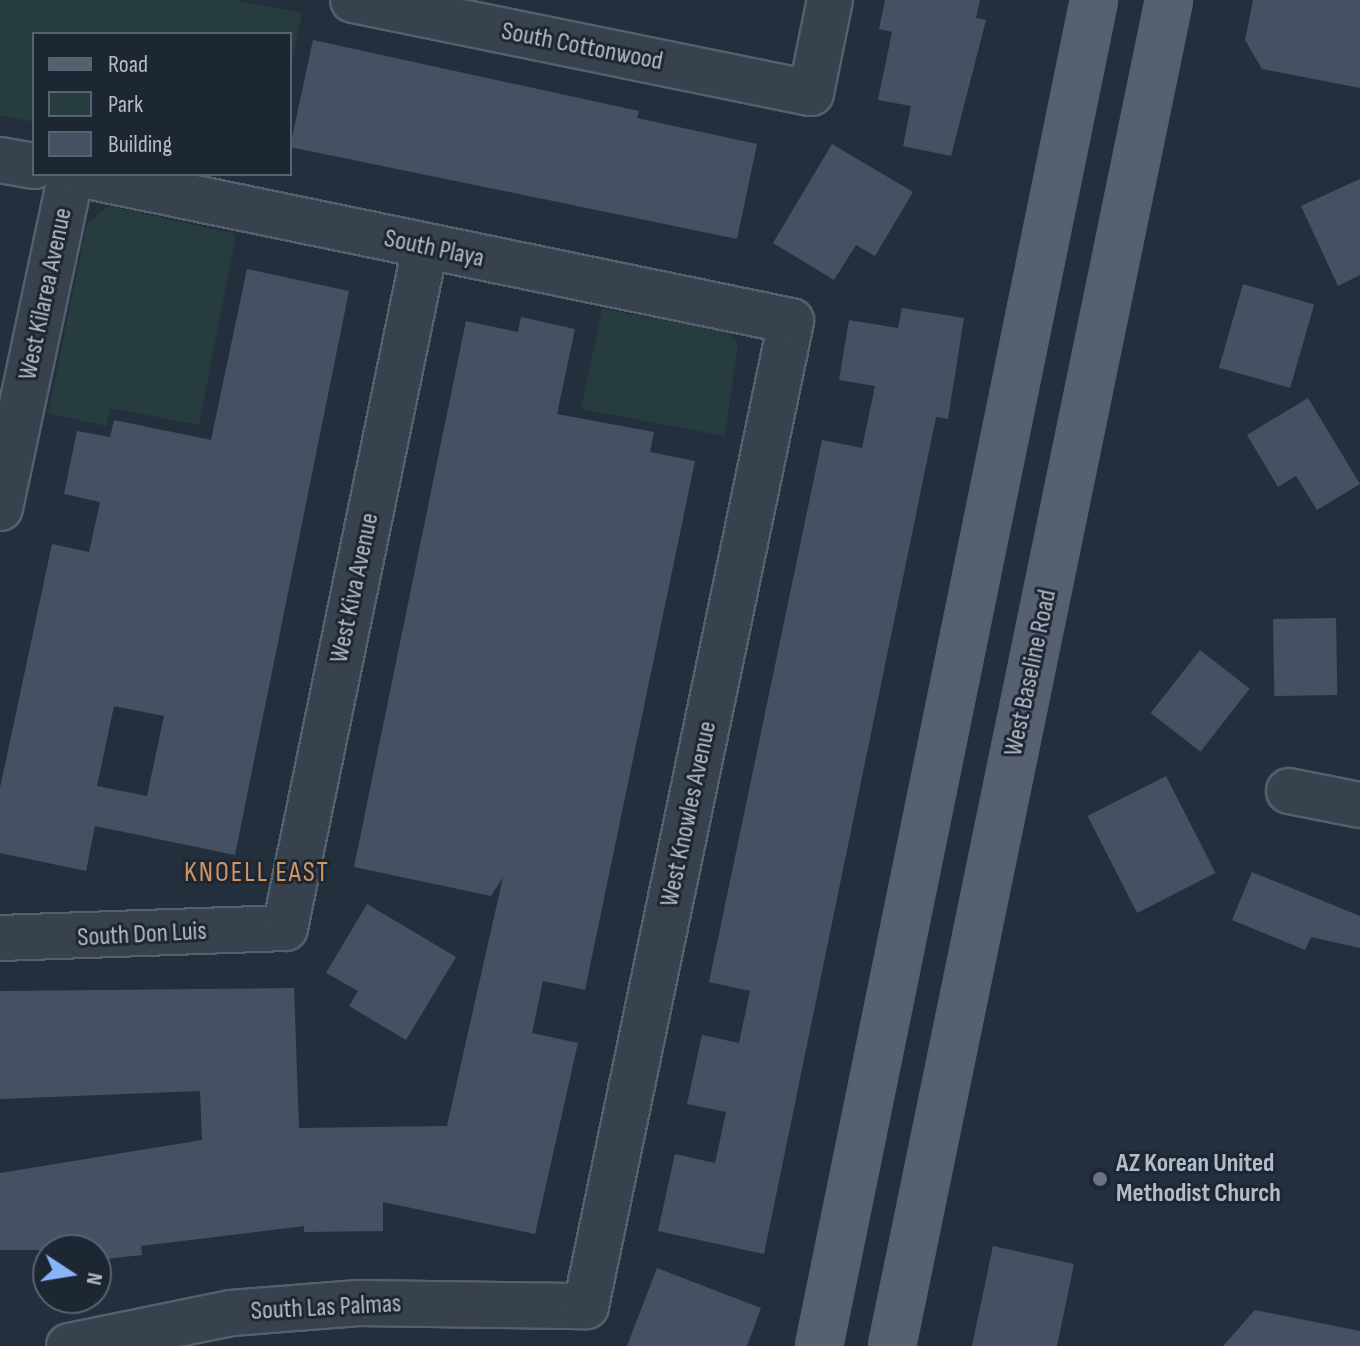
<!DOCTYPE html>
<html>
<head>
<meta charset="utf-8">
<style>
	body { margin:0 }
	#map { position:relative; width:1360px; height:1346px; overflow:hidden; background:#242f3e; font-family:"Sofia Sans Condensed",sans-serif }
	div>[style] { position:absolute }
	.green>* { inset:0; background:#263c3f }
	.building>* { inset:0; background:#455162; transform-origin:0 0 }
	.roads { filter:drop-shadow(2px 0 #565f6c) drop-shadow(-2px 0 #565f6c) drop-shadow(0 2px #565f6c) drop-shadow(0 -2px #565f6c) }
	.minor>* { height:44px; margin:-22px; padding:0 22px; transform-origin:22px; border-radius:22px; background:#38414e }
	.major>* { height:44px; margin:-22px; padding:0 22px; transform-origin:22px; border-radius:22px; background:#56606e }
	.dots>* { width:22px; height:22px; translate:-50% -50%; box-sizing:border-box; border:4px solid #1d2633; border-radius:50% }
	span { translate:-50% -50%; white-space:nowrap; text-align:center; line-height:1.15; -webkit-text-stroke:6px #1d2633; paint-order:stroke }
	.street-label { font-size:26px; color:#b4bcc9 }
	.poi-label { font-size:26px; color:#b4bcc9; font-weight:700 }
	.left { translate:0 -50%; text-align:left }
	.neighbourhood-label { font-size:28px; color:#d59563; letter-spacing:2px }
	.legend { position:absolute; left:32px; top:32px; width:260px; height:144px; box-sizing:border-box; background:#1d2633; border:2px solid #59626f; margin:0; padding:10px 14px; list-style:none; font-size:24px; color:#b4bcc9 }
	.legend li { display:flex; align-items:center; gap:16px; height:40px }
	.legend b { width:40px; border:2px solid #59626f }
	.north { position:absolute; left:32px; top:1234px; width:80px; height:80px; box-sizing:border-box; background:#1d2633; border:2px solid #59626f; border-radius:50%; rotate:102deg; font-size:22px; font-weight:700; line-height:32px; text-align:center; color:#b4bcc9 }
	.north::after { content:''; display:block; margin:auto; width:28px; height:36px; background:#8ab4f8; clip-path:polygon(50% 0,100% 100%,50% 72%,0 100%) }
</style>
</head>
<body>
<div id="map">
	<div class="green">
		<div style="clip-path:polygon(0 0,234px 0,302px 13px,290px 72px,290px 34px,34px 34px,34px 122px,0 115px)"></div>
		<div style="clip-path:polygon(109px 206px,236px 234px,199px 425px,110px 408px,106px 426px,48px 413px,87px 223px)"></div>
		<div style="clip-path:polygon(602px 309px,725px 331px,738px 343px,725px 436px,581px 409px)"></div>
	</div>
	<div class="building">
		<div style="clip-path:polygon(885px 0,980px 0,976px 18px,986px 20px,951px 156px,903px 146px,911px 106px,878px 100px,892px 32px,879px 29px)"></div>
		<div style="clip-path:polygon(1253px 0,1360px 0,1360px 88px,1262px 69px,1245px 40px)"></div>
		<div style="clip-path:polygon(313px 40px,639px 111px,637px 118px,757px 144px,737px 239px,290px 147px)"></div>
		<div style="clip-path:polygon(832px 144px,913px 192px,875px 256px,856px 245px,834px 280px,773px 243px)"></div>
		<div style="clip-path:polygon(1360px 179px,1360px 275px,1338px 286px,1301px 206px)"></div>
		<div style="clip-path:polygon(evenodd,247px 269px,349px 291px,235px 855px,95px 826px,86px 871px,0 853px,0 788px,52px 544px,89px 552px,100px 502px,64px 494px,77px 431px,110px 437px,114px 420px,211px 440px,247px 269px,114px 706px,164px 716px,147px 796px,97px 786px,114px 706px)"></div>
		<div style="left:1243px;top:284px;width:74px;height:87px;rotate:16deg"></div>
		<div style="clip-path:polygon(902px 308px,964px 318px,948px 419px,936px 417px,764px 1254px,658px 1231px,675px 1154px,715px 1163px,726px 1112px,687px 1104px,702px 1035px,739px 1043px,750px 991px,709px 982px,822px 440px,862px 448px,875px 386px,839px 380px,849px 320px,898px 328px)"></div>
		<div style="clip-path:polygon(521px 317px,575px 329px,557px 414px,654px 432px,650px 452px,695px 461px,585px 990px,543px 981px,532px 1033px,578px 1043px,535px 1234px,383px 1202px,383px 1231px,304px 1232px,304px 1226px,141px 1246px,142px 1255px,96px 1260px,96px 1250px,0 1250px,0 1173px,202px 1140px,200px 1091px,0 1099px,0 991px,294px 988px,299px 1128px,447px 1126px,503px 877px,491px 896px,354px 867px,466px 321px,518px 332px)"></div>
		<div style="clip-path:polygon(1308px 398px,1360px 484px,1317px 510px,1296px 476px,1278px 487px,1247px 435px)"></div>
		<div style="left:1336px;top:618px;width:77px;height:63px;rotate:89deg"></div>
		<div style="left:1200px;top:650px;width:63px;height:80px;rotate:38deg"></div>
		<div style="left:1166px;top:776px;width:109px;height:88px;rotate:63deg"></div>
		<div style="clip-path:polygon(1252px 872px,1360px 916px,1360px 948px,1311px 937px,1305px 950px,1232px 920px)"></div>
		<div style="clip-path:polygon(367px 904px,456px 957px,406px 1040px,349px 1006px,358px 991px,326px 973px)"></div>
		<div style="clip-path:polygon(993px 1246px,1074px 1264px,1057px 1346px,972px 1346px)"></div>
		<div style="clip-path:polygon(657px 1268px,761px 1308px,747px 1346px,627px 1346px)"></div>
		<div style="clip-path:polygon(1255px 1310px,1360px 1331px,1360px 1346px,1223px 1346px)"></div>
	</div>
	<div class="roads">
		<div class="minor">
			<div style="left:353px;top:0;width:467px;rotate:11.5deg"></div>
			<div style="left:811px;top:93px;width:95px;rotate:-78.5deg"></div>
			<div style="left:0;top:160px;width:35px;rotate:10deg"></div>
			<div style="left:0;top:508px;width:341px;rotate:-78deg"></div>
			<div style="left:1289px;top:791px;width:72px;rotate:11.2deg"></div>
			<div style="left:0;top:938px;width:285px;rotate:-2deg"></div>
			<div style="left:285px;top:928px;width:694px;rotate:-78.37deg"></div>
			<div style="left:69px;top:1346px;width:165px;rotate:-11.5deg"></div>
			<div style="left:231px;top:1313px;width:128px;rotate:-4.5deg"></div>
			<div style="left:359px;top:1303px;width:227px;rotate:0.8deg"></div>
			<div style="left:586px;top:1306px;width:1006px;rotate:-78.24deg"></div>
			<div style="left:791px;top:321px;width:728px;rotate:-168.35deg"></div>
		</div>
		<div class="major">
			<div style="left:819px;top:1346px;width:1374px;rotate:-78.45deg"></div>
			<div style="left:892px;top:1346px;width:1374px;rotate:-78.37deg"></div>
		</div>
	</div>
	<div class="dots">
		<div style="left:1100px;top:1179px;background:#6b7280"></div>
	</div>
	<div class="street-label">
		<span style="left:582px;top:47px;rotate:11deg">South Cottonwood</span>
		<span style="left:434px;top:249px;rotate:12deg">South Playa</span>
		<span style="left:46px;top:294px;rotate:-78deg">West Kilarea Avenue</span>
		<span style="left:355px;top:588px;rotate:-78deg">West Kiva Avenue</span>
		<span style="left:1031px;top:673px;rotate:-78deg">West Baseline Road</span>
		<span style="left:689px;top:814px;rotate:-78deg">West Knowles Avenue</span>
		<span style="left:142px;top:935px;rotate:-3deg">South Don Luis</span>
		<span style="left:326px;top:1308px;rotate:-3deg">South Las Palmas</span>
	</div>
	<div class="poi-label">
		<span class="left" style="left:1116px;top:1179px">AZ Korean United<br>Methodist Church</span>
	</div>
	<div class="neighbourhood-label">
		<span style="left:257px;top:873px">KNOELL EAST</span>
	</div>
	<ul class="legend">
	<li><b style="height:10px;background:#56606e"></b>Road</li>
	<li><b style="height:22px;background:#263c3f"></b>Park</li>
	<li><b style="height:22px;background:#455162"></b>Building</li>
	</ul>
	<div class="north">N</div>
</div>
</body>
</html>
